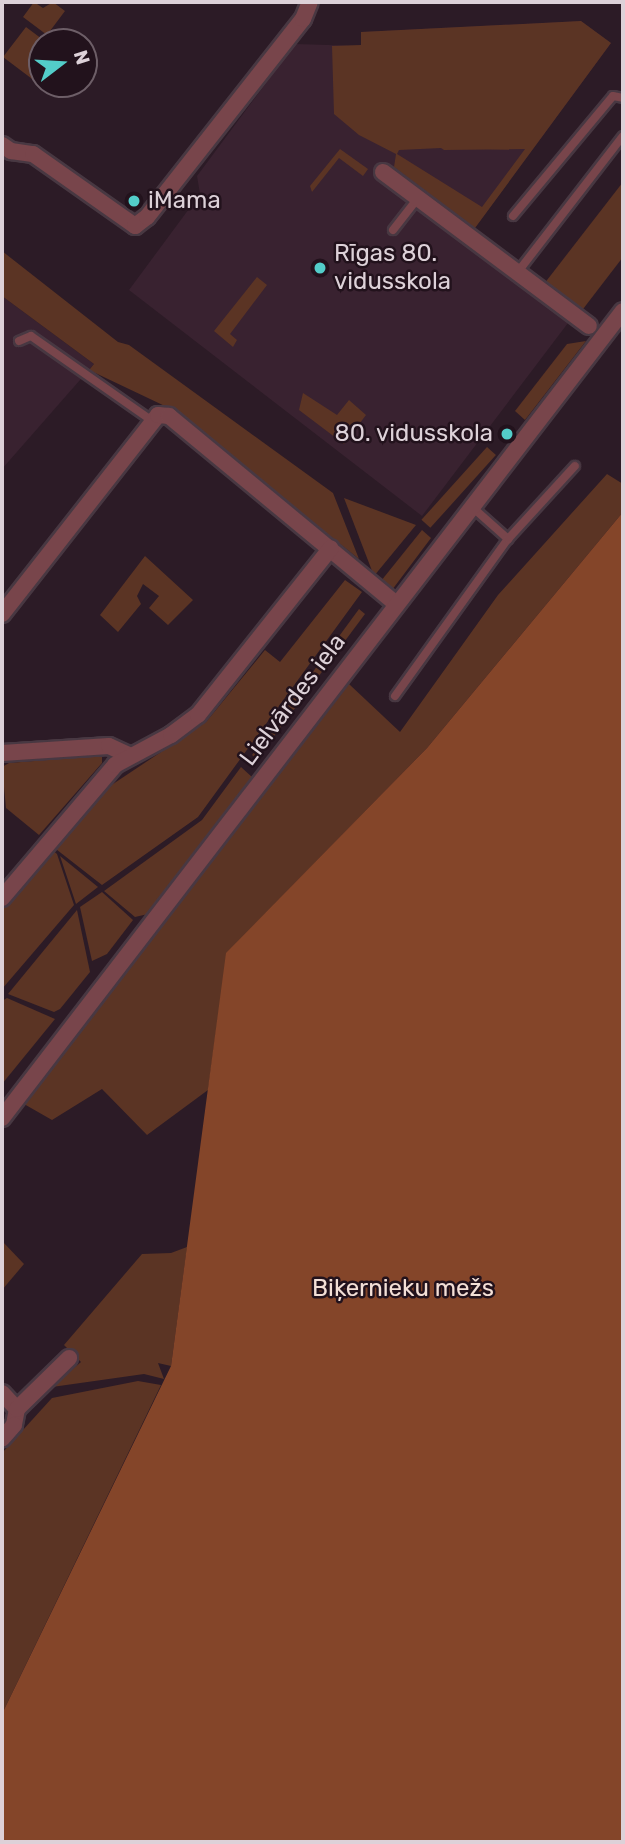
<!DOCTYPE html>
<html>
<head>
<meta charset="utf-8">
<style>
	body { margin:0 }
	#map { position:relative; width:625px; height:1844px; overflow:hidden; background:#2c1b26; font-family:Rubik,sans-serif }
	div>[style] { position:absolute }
	.built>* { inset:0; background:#392230 }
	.green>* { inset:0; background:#5b3424; transform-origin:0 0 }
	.forest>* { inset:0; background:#844529 }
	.roads { filter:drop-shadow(2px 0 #483842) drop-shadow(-2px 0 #483842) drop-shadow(0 2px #483842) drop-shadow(0 -2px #483842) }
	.service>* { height:8px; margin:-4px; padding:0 4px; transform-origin:4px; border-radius:4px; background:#78454b }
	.minor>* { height:16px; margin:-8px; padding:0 8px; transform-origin:8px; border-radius:8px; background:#78454b }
	.dots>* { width:19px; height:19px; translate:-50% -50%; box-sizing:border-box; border:4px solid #22121c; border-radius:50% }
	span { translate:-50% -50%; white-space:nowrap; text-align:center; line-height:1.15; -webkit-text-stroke:5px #22121c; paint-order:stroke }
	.poi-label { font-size:24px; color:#ddd1d8 }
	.left { translate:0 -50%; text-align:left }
	.right { translate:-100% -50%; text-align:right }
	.street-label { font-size:24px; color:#ddd1d8 }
	.park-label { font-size:24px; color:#f3dfd6 }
	.frame { position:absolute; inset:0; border:4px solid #ddd1d8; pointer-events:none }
	.north { position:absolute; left:28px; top:28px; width:70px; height:70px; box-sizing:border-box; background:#22121c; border:2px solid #6d5e67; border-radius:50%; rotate:73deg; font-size:19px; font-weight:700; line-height:28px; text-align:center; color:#ddd1d8 }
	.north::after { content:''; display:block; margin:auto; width:24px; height:32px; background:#53cdc9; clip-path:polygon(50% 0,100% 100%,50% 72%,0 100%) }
</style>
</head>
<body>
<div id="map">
	<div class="built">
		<div style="clip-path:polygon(581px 21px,611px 43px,463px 244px,568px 323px,422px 516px,129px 290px,200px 194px,197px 176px,295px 44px,361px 46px,361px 32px)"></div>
		<div style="clip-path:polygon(2px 296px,94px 364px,2px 469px)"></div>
	</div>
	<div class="green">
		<div style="clip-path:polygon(34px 2px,43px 8px,53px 2px,65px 11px,47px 35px,23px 17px)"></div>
		<div style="clip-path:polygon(evenodd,581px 21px,611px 43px,475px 228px,394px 167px,396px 154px,359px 135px,334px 114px,332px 46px,361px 45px,361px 32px,581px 21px,441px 148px,444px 150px,525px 149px,482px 207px,397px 154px,399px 150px,441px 148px)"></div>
		<div style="clip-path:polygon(26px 27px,46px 42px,42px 42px,42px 84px,65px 84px,56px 97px,3px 57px)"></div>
		<div style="clip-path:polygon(340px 149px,368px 169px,363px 176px,339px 158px,312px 192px,310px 186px)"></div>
		<div style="clip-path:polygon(623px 182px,623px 257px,580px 313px,544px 284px)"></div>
		<div style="clip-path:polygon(2px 251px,118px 342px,129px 345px,333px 493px,359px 559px,169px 408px,89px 370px,94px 364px,2px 296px)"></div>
		<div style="clip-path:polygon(257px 277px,267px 285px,230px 334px,237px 340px,233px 347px,214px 331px)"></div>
		<div style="clip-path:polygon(586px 341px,525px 420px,515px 411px,567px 344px)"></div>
		<div style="clip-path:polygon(303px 393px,337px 415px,349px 400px,366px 415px,344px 444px,299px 410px)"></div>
		<div style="left:487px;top:447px;width:12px;height:98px;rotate:42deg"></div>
		<div style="clip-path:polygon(607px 474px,623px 484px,623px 512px,427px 748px,227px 953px,208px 1090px,147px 1135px,102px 1089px,52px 1120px,24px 1104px,349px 684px,400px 732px,498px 595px)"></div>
		<div style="clip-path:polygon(344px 498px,416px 525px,374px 576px)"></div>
		<div style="clip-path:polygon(422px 530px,431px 538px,392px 590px,381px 581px)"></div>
		<div style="clip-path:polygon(145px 556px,193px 600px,168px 625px,149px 608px,159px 596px,143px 584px,137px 596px,141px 604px,118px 632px,100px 615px)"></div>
		<div style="clip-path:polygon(345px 580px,362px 592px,198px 817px,102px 885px,52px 846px,95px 796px,206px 722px,265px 650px,280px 662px)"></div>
		<div style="clip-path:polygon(359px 609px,365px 614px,257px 759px,252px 755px)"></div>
		<div style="clip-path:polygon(96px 756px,102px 757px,102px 763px,39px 835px,6px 808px,2px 767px,9px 763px)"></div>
		<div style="clip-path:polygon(241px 767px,253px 778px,148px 914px,135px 917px,104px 891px,202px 820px)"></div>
		<div style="clip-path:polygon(51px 849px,57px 854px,74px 905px,2px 989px,2px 909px)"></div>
		<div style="clip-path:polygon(60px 856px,98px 887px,76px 904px)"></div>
		<div style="clip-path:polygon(102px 892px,133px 920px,107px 954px,92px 961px,80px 907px)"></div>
		<div style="clip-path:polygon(77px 910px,90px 972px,60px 1009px,54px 1012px,8px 994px)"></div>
		<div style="clip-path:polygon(7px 998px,55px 1019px,2px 1084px,2px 1001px)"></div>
		<div style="clip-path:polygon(2px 1241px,24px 1264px,2px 1290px)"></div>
		<div style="clip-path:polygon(187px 1247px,171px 1366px,158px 1363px,164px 1379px,144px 1374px,52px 1387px,81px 1362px,64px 1345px,142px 1254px,171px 1253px)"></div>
		<div style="clip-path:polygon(138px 1381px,161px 1385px,2px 1714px,2px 1453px,52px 1398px)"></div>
	</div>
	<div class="forest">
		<div style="clip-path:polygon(623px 512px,623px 1842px,2px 1842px,2px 1714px,171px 1366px,226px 953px,427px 748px)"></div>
	</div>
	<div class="roads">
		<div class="service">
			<div style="left:513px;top:216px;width:156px;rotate:-50.2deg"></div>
			<div style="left:613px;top:96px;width:10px;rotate:11deg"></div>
			<div style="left:393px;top:230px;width:39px;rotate:-52deg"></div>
			<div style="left:517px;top:273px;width:173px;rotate:-52.3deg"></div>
			<div style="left:19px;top:341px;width:13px;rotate:-23deg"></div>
			<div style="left:31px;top:336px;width:146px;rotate:35deg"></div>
			<div style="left:471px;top:506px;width:50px;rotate:41.7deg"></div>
			<div style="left:395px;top:696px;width:193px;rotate:-54.3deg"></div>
			<div style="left:508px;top:539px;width:99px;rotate:-47.5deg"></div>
		</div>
		<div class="minor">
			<div style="left:2px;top:145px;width:11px;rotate:34deg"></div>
			<div style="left:11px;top:151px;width:22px;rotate:8deg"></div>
			<div style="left:33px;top:154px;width:125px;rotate:35.2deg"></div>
			<div style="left:135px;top:226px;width:15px;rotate:-37deg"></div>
			<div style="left:147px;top:217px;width:252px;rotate:-51.8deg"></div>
			<div style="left:303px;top:19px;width:18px;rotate:-68deg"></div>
			<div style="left:383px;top:172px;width:257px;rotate:36.8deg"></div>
			<div style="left:2px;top:614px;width:253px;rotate:-51.9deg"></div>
			<div style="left:158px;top:415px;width:11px;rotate:5deg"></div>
			<div style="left:169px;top:416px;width:293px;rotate:39.6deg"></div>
			<div style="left:2px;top:753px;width:107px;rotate:-3.7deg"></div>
			<div style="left:109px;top:746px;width:21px;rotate:25deg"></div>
			<div style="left:2px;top:898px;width:175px;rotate:-49.6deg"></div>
			<div style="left:115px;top:765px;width:64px;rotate:-28.2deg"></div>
			<div style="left:171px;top:735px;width:34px;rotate:-37deg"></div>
			<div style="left:198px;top:715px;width:213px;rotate:-51.5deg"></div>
			<div style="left:2px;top:1118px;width:1018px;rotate:-52.42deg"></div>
			<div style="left:2px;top:1393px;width:22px;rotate:47deg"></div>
			<div style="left:17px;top:1409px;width:16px;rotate:101deg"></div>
			<div style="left:14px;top:1425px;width:18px;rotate:131deg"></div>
			<div style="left:17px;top:1409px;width:73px;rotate:-44.4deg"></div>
		</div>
	</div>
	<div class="dots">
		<div style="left:134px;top:201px;background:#53cdc9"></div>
		<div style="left:320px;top:268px;background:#53cdc9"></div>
		<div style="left:507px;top:434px;background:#53cdc9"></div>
	</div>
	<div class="poi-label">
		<span class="left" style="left:148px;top:201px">iMama</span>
		<span class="left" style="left:334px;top:268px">Rīgas 80.<br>vidusskola</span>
		<span class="right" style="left:493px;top:434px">80. vidusskola</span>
	</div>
	<div class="street-label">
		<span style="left:293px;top:700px;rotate:-53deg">Lielvārdes iela</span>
	</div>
	<div class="park-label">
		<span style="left:403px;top:1289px">Biķernieku mežs</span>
	</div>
	<div class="frame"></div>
	<div class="north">N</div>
</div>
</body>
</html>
